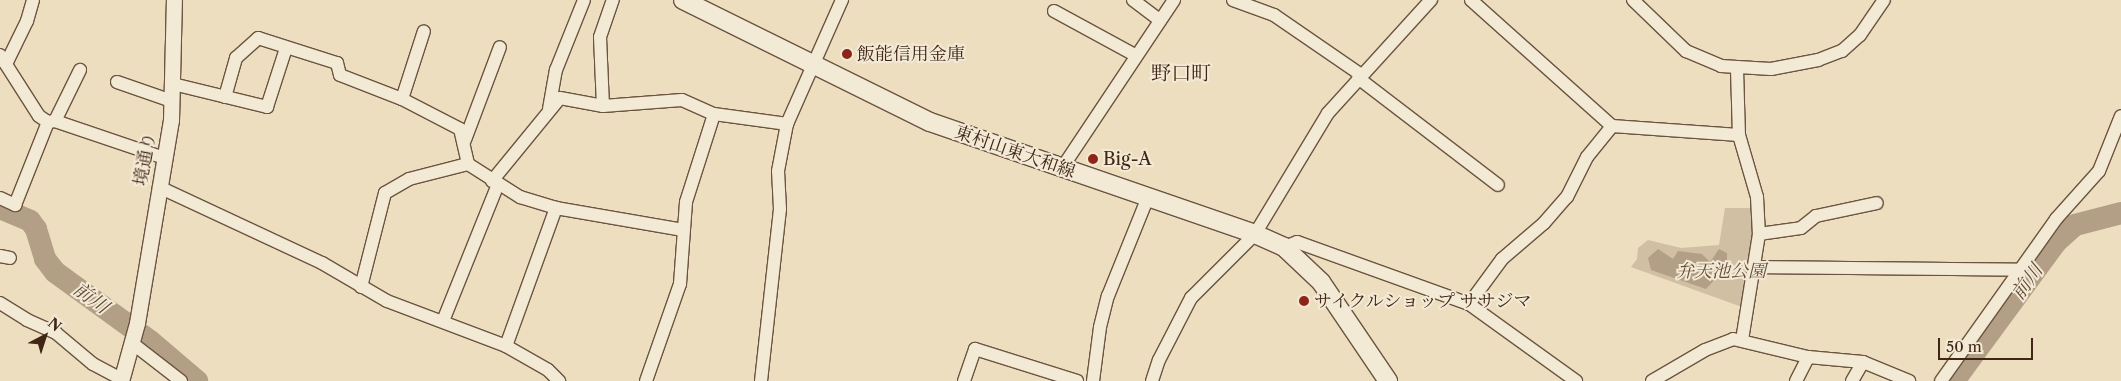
<!DOCTYPE html>
<html>
<head>
<meta charset="utf-8">
<style>
	body { margin:0 }
	#map { position:relative; width:2121px; height:381px; overflow:hidden; background:#eddec0; font-family:"Libre Caslon Text","Noto Serif JP",serif }
	div>[style] { position:absolute }
	.green>* { inset:0; background:#d0bfa3 }
	.water>* { inset:0; background:#b39f86 }
	.river>* { height:22px; margin:-11px; padding:0 11px; transform-origin:11px; border-radius:11px; background:#b39f86 }
	.roads { filter:drop-shadow(1px 0 #6c5440) drop-shadow(-1px 0 #6c5440) drop-shadow(0 1px #6c5440) drop-shadow(0 -1px #6c5440) }
	.minor>* { height:12px; margin:-6px; padding:0 6px; transform-origin:6px; border-radius:6px; background:#f3ead6 }
	.tertiary>* { height:15px; margin:-7.5px; padding:0 7.5px; transform-origin:7.5px; border-radius:7.5px; background:#f3ead6 }
	.secondary>* { height:18px; margin:-9px; padding:0 9px; transform-origin:9px; border-radius:9px; background:#f3ead6 }
	.dots>* { width:14px; height:14px; translate:-50% -50%; box-sizing:border-box; border:2px solid #f3ead6; border-radius:50% }
	span { translate:-50% -50%; white-space:nowrap; text-align:center; line-height:1.15; -webkit-text-stroke:4px #f3ead6; paint-order:stroke }
	.poi-label { font-size:18px; color:#412616 }
	.left { translate:0 -50%; text-align:left }
	.street-label { font-size:18px; color:#412616 }
	.park-label { font-size:18px; color:#654c39; font-style:italic }
	.water-label { font-size:19px; color:#634a38; font-style:italic }
	.quarter-label { font-size:20px; color:#412616 }
	.north { position:absolute; left:20px; top:311px; width:50px; height:50px; -webkit-text-stroke:4px #f3ead6; paint-order:stroke; rotate:40deg; font-size:14px; font-weight:700; line-height:20px; text-align:center; color:#412616 }
	.north::after { content:''; display:block; margin:auto; width:18px; height:22px; background:#412616; clip-path:polygon(50% 0,100% 100%,50% 72%,0 100%) }
	.scale { position:absolute; left:1938px; top:338px; width:95px; height:22px; box-sizing:border-box; border:2px solid #412616; border-top:0; padding-left:6px; font-size:15px; line-height:18px; white-space:nowrap; color:#412616; -webkit-text-stroke:4px #f3ead6; paint-order:stroke }
</style>
</head>
<body>
<div id="map">
	<div class="green">
		<div style="clip-path:polygon(1725px 208px,1753px 208px,1754px 238px,1742px 307px,1631px 267px,1637px 259px,1638px 248px,1648px 240px,1681px 248px,1719px 245px)"></div>
	</div>
	<div class="water">
		<div style="clip-path:polygon(1658px 249px,1673px 259px,1678px 251px,1702px 254px,1710px 262px,1719px 249px,1727px 253px,1727px 266px,1706px 289px,1651px 270px,1648px 258px)"></div>
	</div>
	<div class="river">
		<div style="left:0;top:208px;width:33px;rotate:23deg"></div>
		<div style="left:30px;top:221px;width:10px;rotate:53deg"></div>
		<div style="left:36px;top:229px;width:31px;rotate:73deg"></div>
		<div style="left:45px;top:259px;width:16px;rotate:52deg"></div>
		<div style="left:55px;top:272px;width:117px;rotate:36deg"></div>
		<div style="left:150px;top:341px;width:62px;rotate:40.4deg"></div>
		<div style="left:1954px;top:381px;width:172px;rotate:-53.7deg"></div>
		<div style="left:2056px;top:242px;width:25px;rotate:-42deg"></div>
		<div style="left:2075px;top:225px;width:48px;rotate:-14.6deg"></div>
	</div>
	<div class="roads">
		<div class="minor">
			<div style="left:1133px;top:0;width:34px;rotate:37deg"></div>
			<div style="left:1233px;top:0;width:44px;rotate:20.1deg"></div>
			<div style="left:1274px;top:15px;width:104px;rotate:34.5deg"></div>
			<div style="left:1471px;top:0;width:189px;rotate:41.8deg"></div>
			<div style="left:1612px;top:126px;width:127px;rotate:4.1deg"></div>
			<div style="left:1633px;top:0;width:74px;rotate:43.9deg"></div>
			<div style="left:1686px;top:51px;width:38px;rotate:23deg"></div>
			<div style="left:1721px;top:66px;width:50px;rotate:3.4deg"></div>
			<div style="left:1771px;top:69px;width:48px;rotate:-10.8deg"></div>
			<div style="left:1818px;top:60px;width:26px;rotate:-21deg"></div>
			<div style="left:1842px;top:51px;width:24px;rotate:-42deg"></div>
			<div style="left:1860px;top:35px;width:42px;rotate:-55.6deg"></div>
			<div style="left:1054px;top:11px;width:92px;rotate:28.5deg"></div>
			<div style="left:0;top:55px;width:72px;rotate:57.4deg"></div>
			<div style="left:39px;top:116px;width:11px;rotate:34deg"></div>
			<div style="left:48px;top:122px;width:7px;rotate:-8deg"></div>
			<div style="left:55px;top:121px;width:115px;rotate:18.7deg"></div>
			<div style="left:6px;top:64px;width:48px;rotate:-64deg"></div>
			<div style="left:27px;top:21px;width:22px;rotate:-74deg"></div>
			<div style="left:1737px;top:69px;width:66px;rotate:88.3deg"></div>
			<div style="left:1739px;top:135px;width:65px;rotate:73.8deg"></div>
			<div style="left:1757px;top:197px;width:37px;rotate:87deg"></div>
			<div style="left:1759px;top:234px;width:107px;rotate:99.1deg"></div>
			<div style="left:1358px;top:78px;width:176px;rotate:37.4deg"></div>
			<div style="left:117px;top:82px;width:58px;rotate:19.1deg"></div>
			<div style="left:173px;top:84px;width:97px;rotate:13.7deg"></div>
			<div style="left:267px;top:107px;width:62px;rotate:-72.1deg"></div>
			<div style="left:225px;top:97px;width:41px;rotate:-74.2deg"></div>
			<div style="left:236px;top:58px;width:30px;rotate:-42deg"></div>
			<div style="left:258px;top:38px;width:83px;rotate:17.6deg"></div>
			<div style="left:337px;top:63px;width:12px;rotate:76deg"></div>
			<div style="left:340px;top:75px;width:66px;rotate:21.2deg"></div>
			<div style="left:402px;top:99px;width:65px;rotate:27.3deg"></div>
			<div style="left:460px;top:129px;width:36px;rotate:77deg"></div>
			<div style="left:402px;top:99px;width:71px;rotate:-72.1deg"></div>
			<div style="left:603px;top:106px;width:69px;rotate:-92.5deg"></div>
			<div style="left:600px;top:37px;width:39px;rotate:-71deg"></div>
			<div style="left:549px;top:109px;width:40px;rotate:-80deg"></div>
			<div style="left:556px;top:70px;width:75px;rotate:-68.2deg"></div>
			<div style="left:55px;top:121px;width:57px;rotate:-63.9deg"></div>
			<div style="left:465px;top:140px;width:99px;rotate:-69.4deg"></div>
			<div style="left:1062px;top:168px;width:202px;rotate:-56.3deg"></div>
			<div style="left:492px;top:181px;width:107px;rotate:-50.7deg"></div>
			<div style="left:560px;top:98px;width:44px;rotate:10.5deg"></div>
			<div style="left:603px;top:106px;width:79px;rotate:-4.3deg"></div>
			<div style="left:682px;top:100px;width:35px;rotate:24deg"></div>
			<div style="left:714px;top:114px;width:74px;rotate:7.8deg"></div>
			<div style="left:159px;top:187px;width:180px;rotate:25deg"></div>
			<div style="left:322px;top:263px;width:75px;rotate:30.3deg"></div>
			<div style="left:387px;top:301px;width:127px;rotate:20.7deg"></div>
			<div style="left:506px;top:346px;width:48px;rotate:29.7deg"></div>
			<div style="left:548px;top:370px;width:16px;rotate:45deg"></div>
			<div style="left:0;top:198px;width:17px;rotate:25deg"></div>
			<div style="left:15px;top:205px;width:89px;rotate:-68.3deg"></div>
			<div style="left:1759px;top:234px;width:42px;rotate:-8.1deg"></div>
			<div style="left:1801px;top:228px;width:19px;rotate:-39deg"></div>
			<div style="left:1816px;top:216px;width:62px;rotate:-12deg"></div>
			<div style="left:1284px;top:247px;width:14px;rotate:-21deg"></div>
			<div style="left:1297px;top:242px;width:183px;rotate:19.8deg"></div>
			<div style="left:1469px;top:304px;width:132px;rotate:35.7deg"></div>
			<div style="left:0;top:256px;width:10px;rotate:11deg"></div>
			<div style="left:1755px;top:267px;width:266px;rotate:0.6deg"></div>
			<div style="left:361px;top:287px;width:97px;rotate:-75.7deg"></div>
			<div style="left:385px;top:193px;width:28px;rotate:-30deg"></div>
			<div style="left:409px;top:179px;width:61px;rotate:-14.3deg"></div>
			<div style="left:468px;top:164px;width:62px;rotate:32.4deg"></div>
			<div style="left:520px;top:197px;width:38px;rotate:17deg"></div>
			<div style="left:556px;top:208px;width:129px;rotate:9.8deg"></div>
			<div style="left:0;top:303px;width:32px;rotate:32deg"></div>
			<div style="left:27px;top:320px;width:32px;rotate:24deg"></div>
			<div style="left:56px;top:333px;width:48px;rotate:40deg"></div>
			<div style="left:93px;top:364px;width:32px;rotate:28deg"></div>
			<div style="left:1469px;top:304px;width:56px;rotate:-53.7deg"></div>
			<div style="left:1502px;top:259px;width:55px;rotate:-40.6deg"></div>
			<div style="left:1544px;top:223px;width:35px;rotate:-49deg"></div>
			<div style="left:1567px;top:197px;width:45px;rotate:-63.4deg"></div>
			<div style="left:1587px;top:157px;width:40px;rotate:-51deg"></div>
			<div style="left:443px;top:321px;width:148px;rotate:-68.1deg"></div>
			<div style="left:132px;top:343px;width:62px;rotate:37.8deg"></div>
			<div style="left:506px;top:346px;width:147px;rotate:-70.1deg"></div>
			<div style="left:646px;top:381px;width:103px;rotate:-70.7deg"></div>
			<div style="left:680px;top:284px;width:82px;rotate:-85.8deg"></div>
			<div style="left:686px;top:202px;width:92px;rotate:-72.3deg"></div>
			<div style="left:761px;top:381px;width:173px;rotate:-83.7deg"></div>
			<div style="left:780px;top:209px;width:38px;rotate:-93deg"></div>
			<div style="left:778px;top:171px;width:48px;rotate:-79.2deg"></div>
			<div style="left:787px;top:124px;width:136px;rotate:-66.1deg"></div>
			<div style="left:964px;top:381px;width:34px;rotate:-71deg"></div>
			<div style="left:975px;top:349px;width:107px;rotate:17.4deg"></div>
			<div style="left:1093px;top:381px;width:54px;rotate:-82.6deg"></div>
			<div style="left:1100px;top:327px;width:32px;rotate:-76deg"></div>
			<div style="left:1108px;top:296px;width:107px;rotate:-68deg"></div>
			<div style="left:1152px;top:381px;width:22px;rotate:-72deg"></div>
			<div style="left:1159px;top:360px;width:70px;rotate:-62.7deg"></div>
			<div style="left:1191px;top:298px;width:91px;rotate:-45deg"></div>
			<div style="left:1255px;top:234px;width:141px;rotate:-58.9deg"></div>
			<div style="left:1328px;top:113px;width:153px;rotate:-47.7deg"></div>
			<div style="left:1652px;top:381px;width:61px;rotate:-30.3deg"></div>
			<div style="left:1705px;top:350px;width:30px;rotate:-21deg"></div>
			<div style="left:1733px;top:339px;width:77px;rotate:13.5deg"></div>
			<div style="left:1808px;top:357px;width:55px;rotate:5.2deg"></div>
			<div style="left:1863px;top:362px;width:50px;rotate:22.4deg"></div>
			<div style="left:1796px;top:381px;width:27px;rotate:-63deg"></div>
			<div style="left:1852px;top:381px;width:22px;rotate:-60deg"></div>
			<div style="left:1941px;top:381px;width:199px;rotate:-54.6deg"></div>
			<div style="left:2056px;top:219px;width:64px;rotate:-48.1deg"></div>
			<div style="left:2099px;top:171px;width:59px;rotate:-68.2deg"></div>
		</div>
		<div class="tertiary">
			<div style="left:121px;top:381px;width:60px;rotate:-74.6deg"></div>
			<div style="left:137px;top:323px;width:206px;rotate:-80.5deg"></div>
			<div style="left:171px;top:120px;width:120px;rotate:-88.6deg"></div>
		</div>
		<div class="secondary">
			<div style="left:683px;top:0;width:275px;rotate:26.3deg"></div>
			<div style="left:930px;top:122px;width:344px;rotate:19deg"></div>
			<div style="left:1255px;top:234px;width:32px;rotate:24deg"></div>
			<div style="left:1284px;top:247px;width:51px;rotate:43.4deg"></div>
			<div style="left:1321px;top:282px;width:120px;rotate:55.9deg"></div>
		</div>
	</div>
	<div class="dots">
		<div style="left:847px;top:54px;background:#8f2418"></div>
		<div style="left:1093px;top:159px;background:#8f2418"></div>
		<div style="left:1304px;top:301px;background:#8f2418"></div>
	</div>
	<div class="poi-label">
		<span class="left" style="left:857px;top:54px">飯能信用金庫</span>
		<span class="left" style="left:1103px;top:159px">Big-A</span>
		<span class="left" style="left:1314px;top:301px">サイクルショップ ササジマ</span>
	</div>
	<div class="street-label">
		<span style="left:1015px;top:152px;rotate:19deg">東村山東大和線</span>
		<span style="left:145px;top:159px;rotate:-80deg">境通り</span>
	</div>
	<div class="park-label">
		<span style="left:1721px;top:271px">弁天池公園</span>
	</div>
	<div class="water-label">
		<span style="left:2027px;top:282px;rotate:-54deg">前川</span>
		<span style="left:91px;top:298px;rotate:36deg">前川</span>
	</div>
	<div class="quarter-label">
		<span style="left:1181px;top:73px">野口町</span>
	</div>
	<div class="north">N</div>
	<div class="scale">50 m</div>
</div>
</body>
</html>
